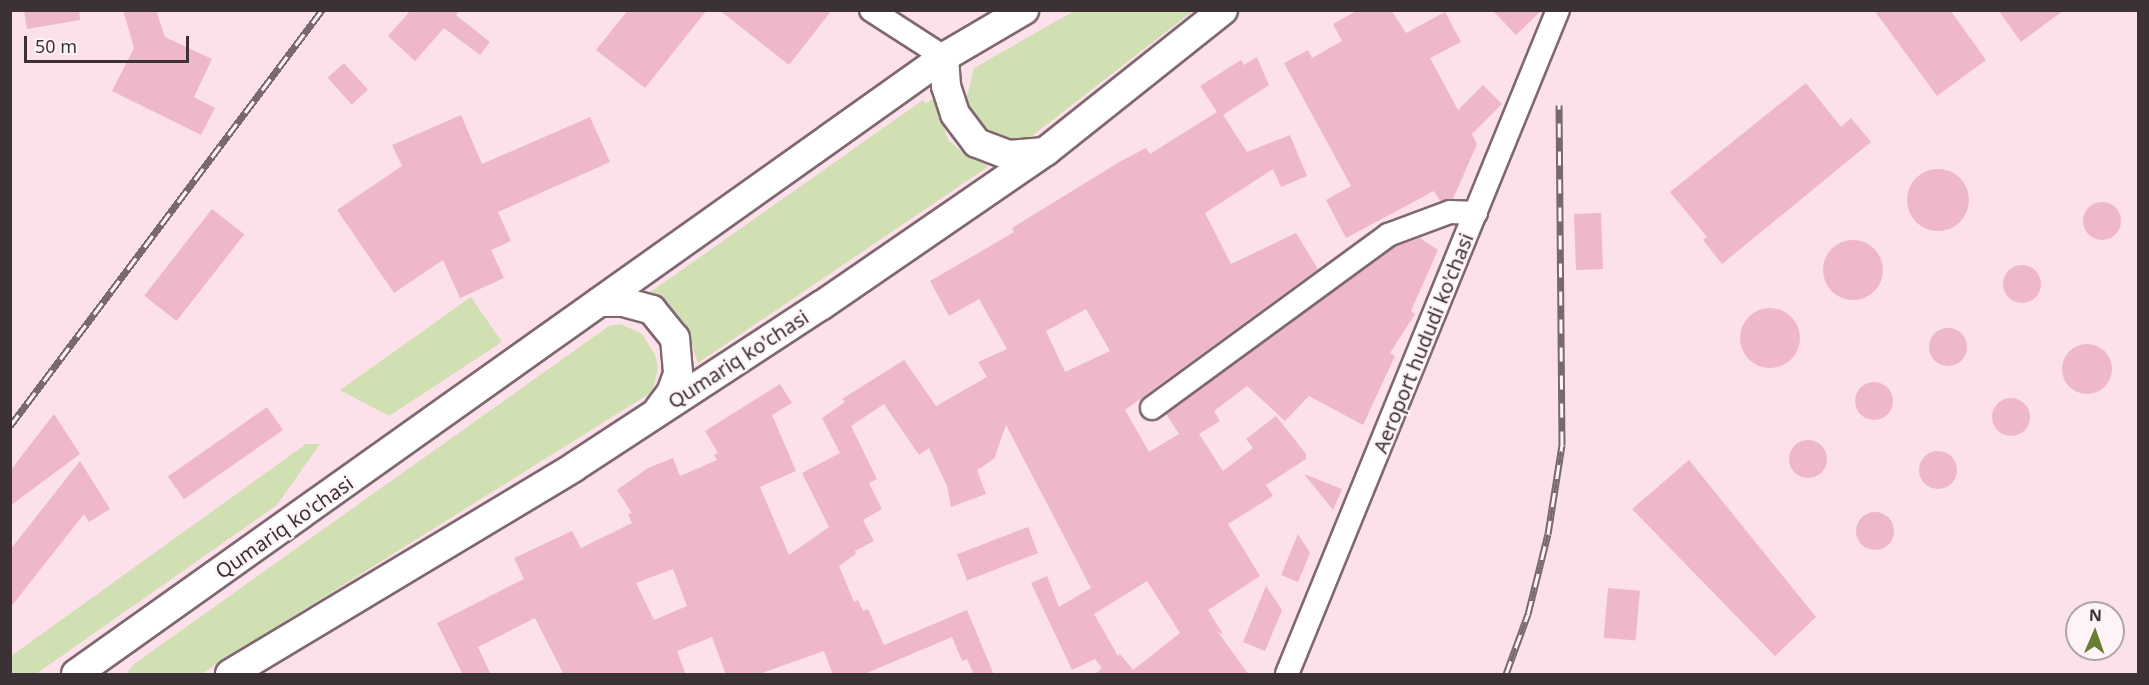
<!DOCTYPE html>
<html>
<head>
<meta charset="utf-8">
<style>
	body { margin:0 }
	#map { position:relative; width:2149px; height:685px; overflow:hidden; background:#fce1ea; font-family:"Noto Sans",sans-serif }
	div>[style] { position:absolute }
	.green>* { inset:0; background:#d0e0b2 }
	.building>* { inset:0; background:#efb7cc; transform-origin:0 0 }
	.round { border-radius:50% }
	.roads { filter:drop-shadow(2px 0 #7f6870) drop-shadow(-2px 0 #7f6870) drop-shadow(0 2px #7f6870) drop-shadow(0 -2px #7f6870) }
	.minor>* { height:22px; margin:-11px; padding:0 11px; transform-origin:11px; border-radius:11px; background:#fff }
	.major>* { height:28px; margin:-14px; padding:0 14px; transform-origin:14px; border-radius:14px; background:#fff }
	.rail>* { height:7px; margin-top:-3.5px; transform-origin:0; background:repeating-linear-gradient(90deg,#fef3f7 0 14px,#79696f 0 28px); box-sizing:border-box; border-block:2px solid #79696f }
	span { translate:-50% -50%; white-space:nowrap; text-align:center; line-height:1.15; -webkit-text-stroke:4.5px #fef3f7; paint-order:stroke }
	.street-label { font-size:20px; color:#3c3135 }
	.frame { position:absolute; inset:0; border:12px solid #3c3135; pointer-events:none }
	.north { position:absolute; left:2065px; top:601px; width:60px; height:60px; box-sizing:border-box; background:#fef3f7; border:2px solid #b0a5a9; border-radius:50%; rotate:2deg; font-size:16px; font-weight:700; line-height:24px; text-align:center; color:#3c3135 }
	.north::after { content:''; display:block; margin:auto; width:21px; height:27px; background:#687e30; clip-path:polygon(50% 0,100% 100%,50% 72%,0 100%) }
	.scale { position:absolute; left:24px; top:36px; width:165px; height:27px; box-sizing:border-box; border:3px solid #3c3135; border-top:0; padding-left:8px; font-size:18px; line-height:21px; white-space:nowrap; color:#3c3135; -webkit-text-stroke:4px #fef3f7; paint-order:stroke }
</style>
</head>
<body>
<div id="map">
	<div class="green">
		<div style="clip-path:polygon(1074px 11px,1193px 11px,1028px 139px,1000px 141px,977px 126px,966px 101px,974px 68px)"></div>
		<div style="clip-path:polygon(935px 97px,948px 140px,966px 155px,989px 166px,698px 363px,683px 321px,649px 293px,923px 100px,926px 104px)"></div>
		<div style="clip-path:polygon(471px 297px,502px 342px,389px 416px,340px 390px)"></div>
		<div style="clip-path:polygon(621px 324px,642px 334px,655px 355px,658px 368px,652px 392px,201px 674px,126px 674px,134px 664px,609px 326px)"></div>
		<div style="clip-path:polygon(306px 444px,320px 444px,277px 505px,36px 674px,11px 674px,11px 656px)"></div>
	</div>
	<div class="building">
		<div style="clip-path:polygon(24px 10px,79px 10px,80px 20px,27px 29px)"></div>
		<div style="clip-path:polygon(123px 10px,156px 10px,165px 37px,212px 59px,194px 97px,215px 108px,201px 135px,112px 91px,134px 48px)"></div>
		<div style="clip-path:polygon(411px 10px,460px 10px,456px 15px,490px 42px,480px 55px,444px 28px,415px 61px,388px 36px)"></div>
		<div style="clip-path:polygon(628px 10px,707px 10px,645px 88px,596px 50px)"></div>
		<div style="clip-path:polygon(719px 10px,832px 10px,789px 65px)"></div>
		<div style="clip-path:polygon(1358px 10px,1391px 10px,1406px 33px,1445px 12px,1461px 42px,1430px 58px,1458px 110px,1483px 85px,1502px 104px,1472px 134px,1477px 144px,1453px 199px,1440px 201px,1434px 191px,1346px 238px,1326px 200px,1351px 186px,1284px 63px,1308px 50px,1312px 58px,1342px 41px,1333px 24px)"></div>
		<div style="clip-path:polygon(1492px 10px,1542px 10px,1516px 35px)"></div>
		<div style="clip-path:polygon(1874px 10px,1950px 10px,1986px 60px,1937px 96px)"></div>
		<div style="clip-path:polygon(1998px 10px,2064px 10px,2021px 42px)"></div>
		<div style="clip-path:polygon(evenodd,1257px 57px,1269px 85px,1223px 115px,1247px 152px,1290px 135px,1307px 176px,1281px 187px,1273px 169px,1205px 213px,1231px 264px,1296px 233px,1318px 269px,1125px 410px,1149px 452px,1179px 434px,1166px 414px,1394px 247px,1420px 238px,1438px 250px,1411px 311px,1415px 314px,1390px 353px,1395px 356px,1363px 425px,1309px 396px,1285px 421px,1247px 386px,1214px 411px,1220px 421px,1199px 434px,1223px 471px,1253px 448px,1246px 439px,1276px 416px,1306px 454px,1306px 459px,1266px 485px,1273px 496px,1228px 524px,1260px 576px,1208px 610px,1223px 634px,1218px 632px,1249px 675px,1094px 675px,1102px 668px,1095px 659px,1072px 670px,1031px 583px,1047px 576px,1059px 607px,1091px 588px,1006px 425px,994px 459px,977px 470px,986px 494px,951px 507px,947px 486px,929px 448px,919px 455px,884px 404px,851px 426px,877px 479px,869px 483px,882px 509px,863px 520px,874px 541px,855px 551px,856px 554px,839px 566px,854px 602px,858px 600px,863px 611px,868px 609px,884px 645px,967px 610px,994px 675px,974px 675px,967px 659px,962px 661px,952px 637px,862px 675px,833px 675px,824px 651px,756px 675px,726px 675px,712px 637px,677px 651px,686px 675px,564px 675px,535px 618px,478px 647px,491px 675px,463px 675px,437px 623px,524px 579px,514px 558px,572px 531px,581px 548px,632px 523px,628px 514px,632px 513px,617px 490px,648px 468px,673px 458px,680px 476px,717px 460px,714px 455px,718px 453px,705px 431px,780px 384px,792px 403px,772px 415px,796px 471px,760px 487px,789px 555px,829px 527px,802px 473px,840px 453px,822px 418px,845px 402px,842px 399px,904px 360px,936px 406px,987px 377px,978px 362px,1007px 349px,979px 299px,949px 316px,930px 281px,997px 242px,1014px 232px,1012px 228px,1121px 161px,1146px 148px,1150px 154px,1217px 112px,1200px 86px,1241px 60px,1244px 65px,1257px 57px,1086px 309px,1110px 351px,1065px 372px,1046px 331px,1086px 309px,1257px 57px,673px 569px,687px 606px,654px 620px,636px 583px,673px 569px,1257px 57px,1147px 581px,1180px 633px,1133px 670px,1120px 654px,1118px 656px,1094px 614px,1147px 581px)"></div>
		<div style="left:344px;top:63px;width:36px;height:22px;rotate:48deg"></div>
		<div style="clip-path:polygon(1806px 83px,1841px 127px,1851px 118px,1871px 142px,1722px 264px,1703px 240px,1707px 237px,1670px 192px)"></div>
		<div style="clip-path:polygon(461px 115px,482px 164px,590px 117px,610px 162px,498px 212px,511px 241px,491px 250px,504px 278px,460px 298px,443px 260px,394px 293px,337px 210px,402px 166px,392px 145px)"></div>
		<div class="round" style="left:1907px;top:169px;width:62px;height:62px"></div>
		<div class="round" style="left:2083px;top:202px;width:38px;height:38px"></div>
		<div style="left:212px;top:209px;width:41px;height:110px;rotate:38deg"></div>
		<div style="left:1601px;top:213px;width:56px;height:27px;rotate:88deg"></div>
		<div class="round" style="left:1823px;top:240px;width:60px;height:60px"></div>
		<div class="round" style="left:2003px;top:265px;width:38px;height:38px"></div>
		<div class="round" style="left:1740px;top:308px;width:60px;height:60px"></div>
		<div class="round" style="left:1929px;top:328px;width:38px;height:38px"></div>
		<div class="round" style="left:2062px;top:344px;width:50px;height:50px"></div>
		<div class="round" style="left:1855px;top:382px;width:38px;height:38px"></div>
		<div class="round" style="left:1992px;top:398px;width:38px;height:38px"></div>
		<div style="left:267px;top:407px;width:28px;height:121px;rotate:55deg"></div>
		<div style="clip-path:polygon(54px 414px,80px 454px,10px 506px,10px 471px)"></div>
		<div class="round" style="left:1789px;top:440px;width:38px;height:38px"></div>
		<div class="round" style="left:1919px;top:451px;width:38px;height:38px"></div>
		<div style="clip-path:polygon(1689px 460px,1816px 617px,1775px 656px,1632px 509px)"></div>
		<div style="clip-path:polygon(80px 461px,110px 509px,89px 522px,84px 514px,10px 608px,10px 550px)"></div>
		<div style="clip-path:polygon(1304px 474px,1342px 489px,1333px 510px)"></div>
		<div class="round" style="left:1856px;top:512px;width:38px;height:38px"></div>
		<div style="left:1028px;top:527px;width:28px;height:76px;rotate:69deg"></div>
		<div style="clip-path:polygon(1298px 534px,1310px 553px,1298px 582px,1281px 575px)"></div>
		<div style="clip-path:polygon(1266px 586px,1282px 610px,1265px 651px,1243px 642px)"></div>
		<div style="left:1608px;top:588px;width:32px;height:50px;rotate:5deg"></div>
	</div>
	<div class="roads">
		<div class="minor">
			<div style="left:871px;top:10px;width:87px;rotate:32.8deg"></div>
			<div style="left:1152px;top:408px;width:293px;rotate:-36.2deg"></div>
			<div style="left:1388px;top:235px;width:66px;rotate:-20.4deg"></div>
			<div style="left:1450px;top:212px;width:26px;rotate:2deg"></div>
			<div style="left:1287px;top:674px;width:717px;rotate:-67.8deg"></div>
		</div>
		<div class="major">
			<div style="left:944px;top:57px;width:29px;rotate:86deg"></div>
			<div style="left:946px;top:86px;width:29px;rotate:72deg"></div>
			<div style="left:955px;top:114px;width:36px;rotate:53deg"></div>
			<div style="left:977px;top:143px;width:34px;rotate:21deg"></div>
			<div style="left:1009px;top:155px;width:33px;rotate:-5deg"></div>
			<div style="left:600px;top:302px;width:23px"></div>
			<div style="left:623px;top:302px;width:30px;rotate:15deg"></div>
			<div style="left:652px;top:310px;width:36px;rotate:51deg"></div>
			<div style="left:675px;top:338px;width:36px;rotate:85deg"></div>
			<div style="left:678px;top:374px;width:20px;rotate:110deg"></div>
			<div style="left:671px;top:393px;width:20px;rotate:127deg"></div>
			<div style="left:76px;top:674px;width:1065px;rotate:-35.41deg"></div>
			<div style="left:944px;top:57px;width:93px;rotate:-30.4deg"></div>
			<div style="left:230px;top:674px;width:401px;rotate:-31deg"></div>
			<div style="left:574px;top:467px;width:296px;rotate:-33.2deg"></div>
			<div style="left:822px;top:305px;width:272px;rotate:-34.5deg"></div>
			<div style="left:1046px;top:151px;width:226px;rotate:-38.5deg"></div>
		</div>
	</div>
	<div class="rail">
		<div style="left:593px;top:11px;width:1px;rotate:-90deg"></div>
		<div style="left:10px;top:426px;width:520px;rotate:-53.13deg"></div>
		<div style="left:1506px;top:674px;width:64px;rotate:-69.9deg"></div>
		<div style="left:1528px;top:614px;width:82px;rotate:-76deg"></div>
		<div style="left:1548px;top:534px;width:90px;rotate:-81.1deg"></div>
		<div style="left:1562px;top:445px;width:340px;rotate:-90.5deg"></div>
	</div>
	<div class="street-label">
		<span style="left:1423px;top:343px;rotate:-68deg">Aeroport hududi ko'chasi</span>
		<span style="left:738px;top:359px;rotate:-33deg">Qumariq ko'chasi</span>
		<span style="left:284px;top:527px;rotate:-35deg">Qumariq ko'chasi</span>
	</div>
	<div class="frame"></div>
	<div class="north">N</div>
	<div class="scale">50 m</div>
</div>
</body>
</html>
